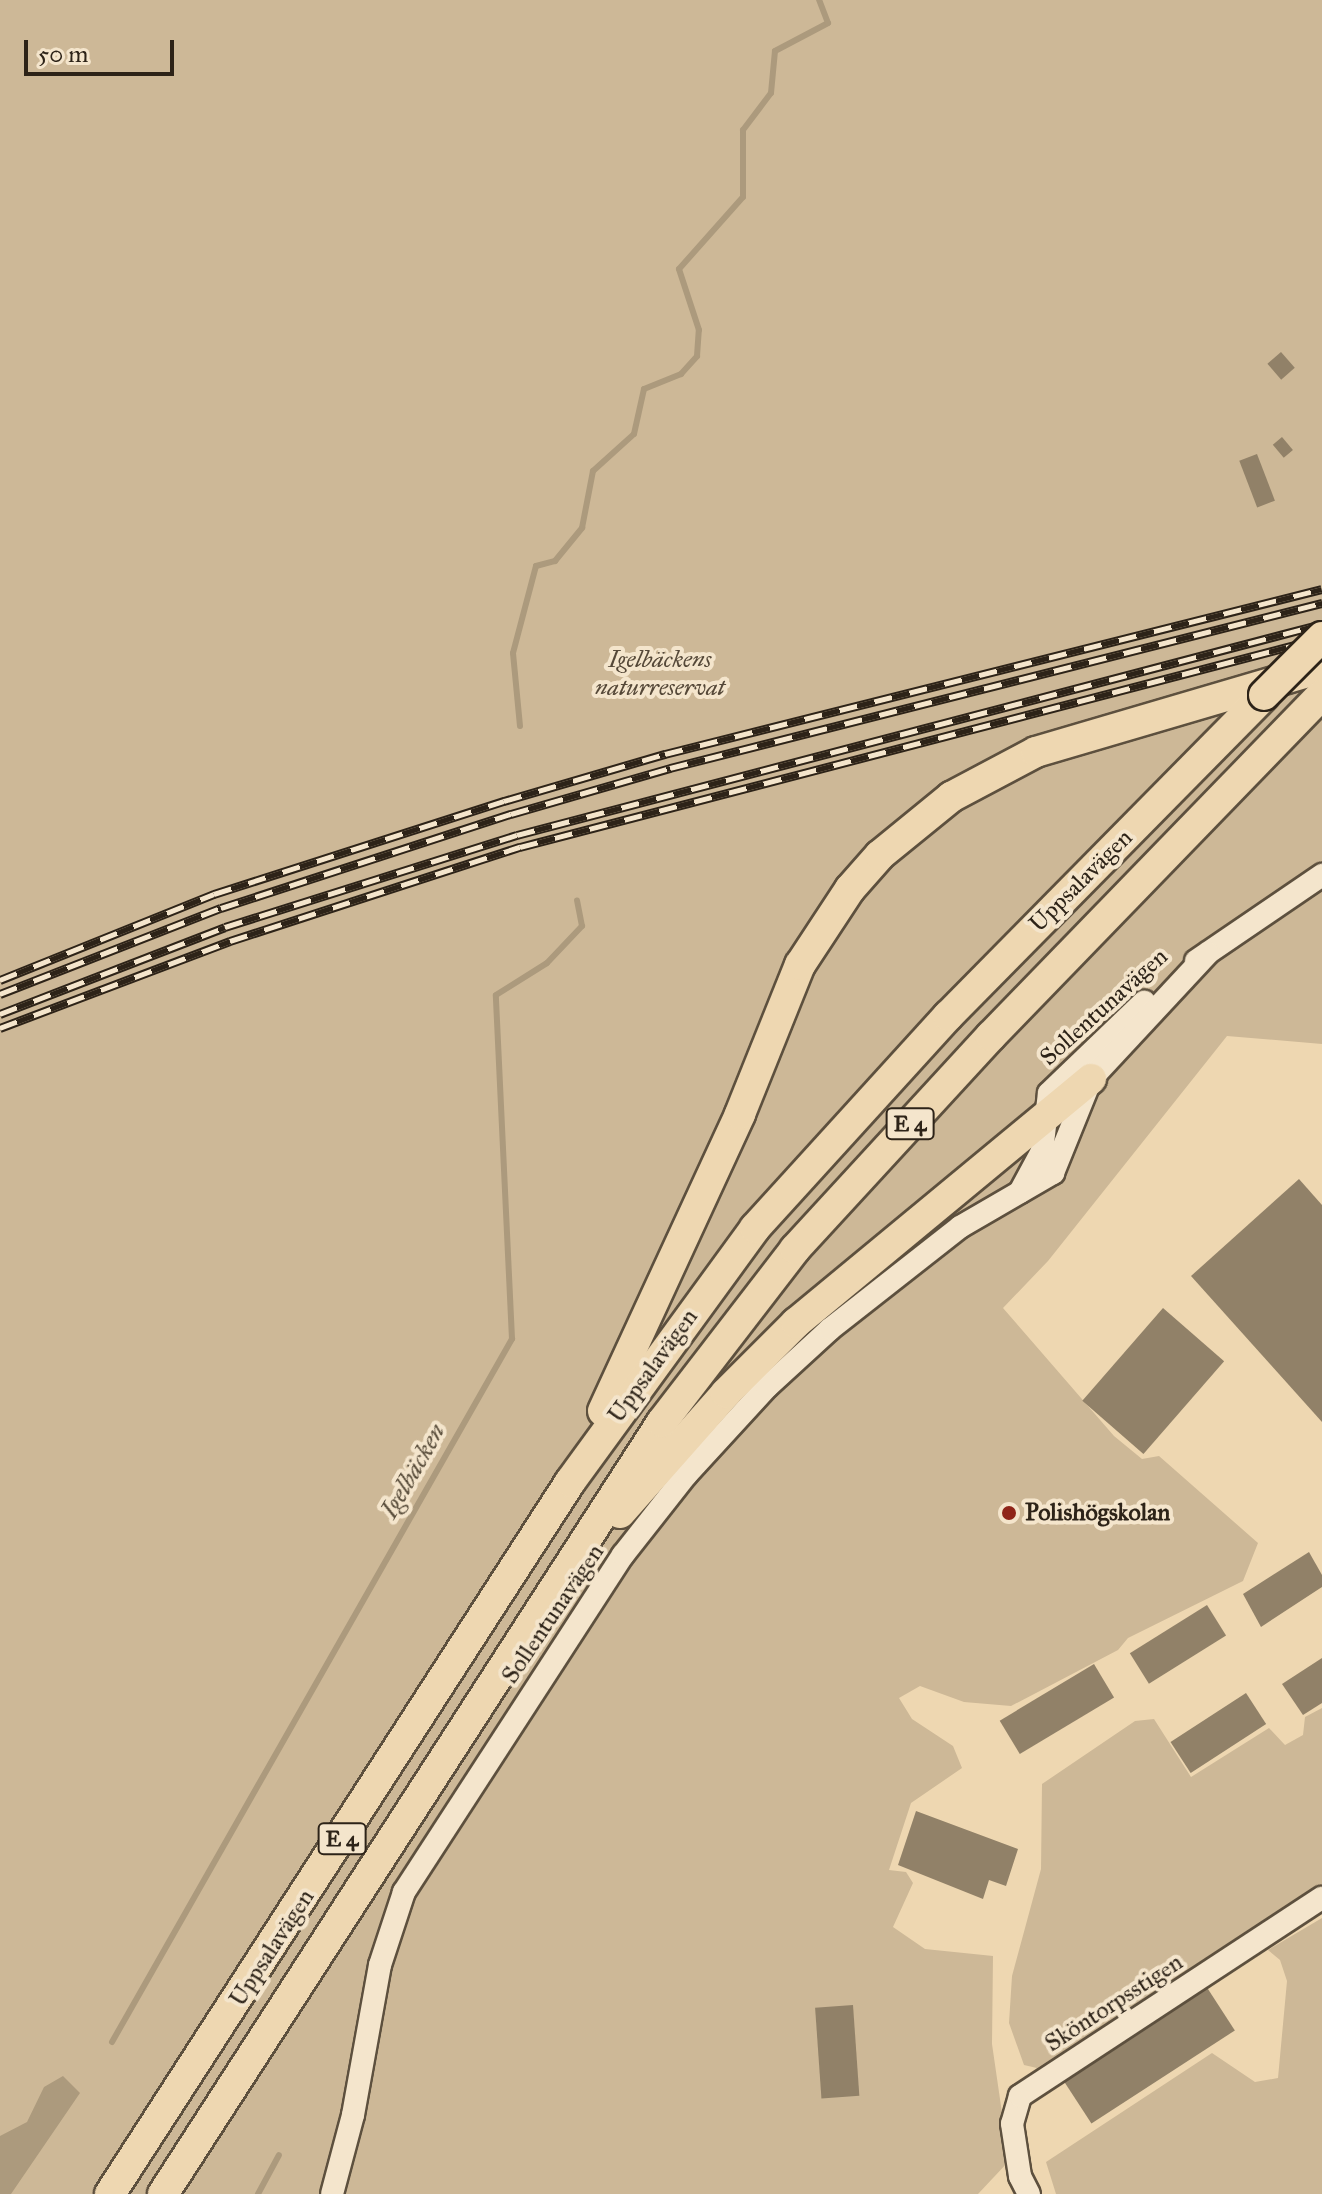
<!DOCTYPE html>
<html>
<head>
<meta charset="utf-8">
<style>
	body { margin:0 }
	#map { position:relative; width:1322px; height:2194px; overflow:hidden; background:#eed7b1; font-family:"IM FELL Great Primer",serif }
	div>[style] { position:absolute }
	.green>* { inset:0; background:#cdb897 }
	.water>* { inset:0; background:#ac9a7d }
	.stream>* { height:6px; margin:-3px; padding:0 3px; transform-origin:3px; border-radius:3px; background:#ac9a7d }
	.building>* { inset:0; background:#918168; transform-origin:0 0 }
	.roads { filter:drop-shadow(2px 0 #5d503e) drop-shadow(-2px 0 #5d503e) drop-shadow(0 2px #5d503e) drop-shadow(0 -2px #5d503e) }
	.minor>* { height:22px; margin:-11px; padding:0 11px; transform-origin:11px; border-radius:11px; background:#f4e5cc }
	.highway>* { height:30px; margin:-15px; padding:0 15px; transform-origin:15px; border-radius:15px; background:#eed7b1 }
	.rail>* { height:9px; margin-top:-4.5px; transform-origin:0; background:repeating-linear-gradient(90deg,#f4e5cc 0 18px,#2d2318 0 36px); box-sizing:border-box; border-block:2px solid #2d2318 }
	.bridges { filter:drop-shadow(2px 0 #2d2318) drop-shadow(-2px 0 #2d2318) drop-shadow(0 2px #2d2318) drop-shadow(0 -2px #2d2318) }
	.highway-bridge>* { height:30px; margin:-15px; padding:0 15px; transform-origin:15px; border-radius:15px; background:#eed7b1 }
	.dots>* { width:22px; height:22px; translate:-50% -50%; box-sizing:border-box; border:4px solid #f4e5cc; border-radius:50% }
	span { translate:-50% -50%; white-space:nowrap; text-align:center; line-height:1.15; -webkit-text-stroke:8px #f4e5cc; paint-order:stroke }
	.shield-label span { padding:2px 6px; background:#f4e5cc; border:2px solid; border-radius:6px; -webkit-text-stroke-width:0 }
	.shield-label { font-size:22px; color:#2d2318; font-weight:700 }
	.park-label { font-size:24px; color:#554838; font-style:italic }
	.street-label { font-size:24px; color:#2d2318 }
	.poi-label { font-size:24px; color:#2d2318; font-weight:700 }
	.left { translate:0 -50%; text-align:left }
	.water-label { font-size:26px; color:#594d3b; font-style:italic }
	.scale { position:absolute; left:24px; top:40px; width:150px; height:36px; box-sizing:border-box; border:4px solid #2d2318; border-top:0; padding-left:10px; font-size:24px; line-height:28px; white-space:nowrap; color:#2d2318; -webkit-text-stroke:6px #f4e5cc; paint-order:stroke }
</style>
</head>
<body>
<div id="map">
	<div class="green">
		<div style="clip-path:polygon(0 0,1322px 0,1322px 1044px,1227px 1036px,1048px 1261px,1003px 1308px,1114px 1436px,1142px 1459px,1159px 1456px,1258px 1543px,1243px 1581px,1128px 1638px,1118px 1650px,1011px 1706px,964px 1702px,920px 1686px,899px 1698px,912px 1719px,953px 1746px,962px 1768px,911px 1803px,889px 1870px,906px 1872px,913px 1883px,893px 1927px,925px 1949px,993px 1956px,992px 2044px,1009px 2161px,978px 2194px,0 2194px)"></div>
		<div style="clip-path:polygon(1322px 1708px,1322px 1887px,1037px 2068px,1024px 2065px,1009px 2023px,1012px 1976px,1041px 1869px,1042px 1784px,1135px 1721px,1154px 1719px,1191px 1777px,1269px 1728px,1285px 1745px,1303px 1735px,1305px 1717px)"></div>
		<div style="clip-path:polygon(1322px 1918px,1322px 2194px,1056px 2194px,1046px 2162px,1212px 2053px,1255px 2082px,1278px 2078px,1287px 1981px,1280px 1960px,1268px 1950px)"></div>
	</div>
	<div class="water">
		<div style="clip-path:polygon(63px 2076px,80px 2093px,11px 2194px,0 2194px,0 2136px,27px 2122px,44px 2087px)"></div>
	</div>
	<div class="stream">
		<div style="left:520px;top:726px;width:73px;rotate:-95.5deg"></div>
		<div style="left:513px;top:653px;width:90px;rotate:-75.2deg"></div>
		<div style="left:536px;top:566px;width:20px;rotate:-15deg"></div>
		<div style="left:555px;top:561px;width:43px;rotate:-50.7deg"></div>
		<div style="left:582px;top:528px;width:58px;rotate:-79.1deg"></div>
		<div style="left:593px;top:471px;width:55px;rotate:-42.1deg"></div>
		<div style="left:634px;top:434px;width:46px;rotate:-77.5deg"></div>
		<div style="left:644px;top:389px;width:40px;rotate:-22deg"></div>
		<div style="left:681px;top:374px;width:24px;rotate:-48deg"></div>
		<div style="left:697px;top:356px;width:26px;rotate:-86deg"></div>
		<div style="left:699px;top:330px;width:64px;rotate:-108.2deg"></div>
		<div style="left:679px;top:269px;width:96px;rotate:-48.4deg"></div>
		<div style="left:743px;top:197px;width:67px;rotate:-90deg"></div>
		<div style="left:743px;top:130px;width:46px;rotate:-52.9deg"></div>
		<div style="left:771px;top:93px;width:42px;rotate:-84.6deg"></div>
		<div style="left:775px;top:51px;width:60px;rotate:-27.8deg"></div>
		<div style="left:828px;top:23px;width:25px;rotate:-111deg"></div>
		<div style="left:112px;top:2042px;width:809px;rotate:-60.36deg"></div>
		<div style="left:512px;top:1339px;width:344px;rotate:-92.7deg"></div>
		<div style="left:496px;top:995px;width:60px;rotate:-32.1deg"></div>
		<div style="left:547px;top:963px;width:51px;rotate:-46.6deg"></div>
		<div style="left:582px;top:926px;width:26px;rotate:-101deg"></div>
		<div style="left:258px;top:2194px;width:44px;rotate:-61.7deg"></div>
	</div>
	<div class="building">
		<div style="left:1281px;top:352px;width:21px;height:18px;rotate:49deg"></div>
		<div style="left:1282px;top:437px;width:17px;height:12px;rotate:50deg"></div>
		<div style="left:1257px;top:454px;width:50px;height:19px;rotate:69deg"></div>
		<div style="clip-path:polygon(1299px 1179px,1322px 1205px,1322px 1422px,1191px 1276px)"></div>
		<div style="left:1163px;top:1308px;width:81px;height:123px;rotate:41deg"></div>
		<div style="clip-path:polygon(1309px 1552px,1322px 1575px,1322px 1587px,1261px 1627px,1243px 1594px)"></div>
		<div style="left:1207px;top:1605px;width:36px;height:91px;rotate:58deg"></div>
		<div style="clip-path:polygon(1322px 1658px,1322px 1703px,1303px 1715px,1282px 1684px)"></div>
		<div style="left:1094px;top:1664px;width:39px;height:110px;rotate:59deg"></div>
		<div style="left:1246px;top:1693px;width:37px;height:90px;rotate:57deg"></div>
		<div style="clip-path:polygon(916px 1811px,1018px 1849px,1006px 1886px,989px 1880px,983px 1899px,898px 1865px)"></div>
		<div style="left:1206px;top:1986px;width:53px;height:171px;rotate:57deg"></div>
		<div style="left:853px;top:2005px;width:91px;height:38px;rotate:86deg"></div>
	</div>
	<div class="roads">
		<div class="minor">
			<div style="left:1196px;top:961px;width:153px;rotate:-34.3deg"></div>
			<div style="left:1020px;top:1192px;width:47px;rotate:-61.8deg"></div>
			<div style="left:1042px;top:1151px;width:58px;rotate:-83.1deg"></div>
			<div style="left:1049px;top:1093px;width:132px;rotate:-43.8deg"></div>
			<div style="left:332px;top:2194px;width:82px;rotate:-75.1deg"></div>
			<div style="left:353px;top:2115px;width:152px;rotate:-79.8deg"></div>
			<div style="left:380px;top:1965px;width:77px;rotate:-71.8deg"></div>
			<div style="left:404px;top:1892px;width:402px;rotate:-57deg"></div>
			<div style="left:623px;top:1555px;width:102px;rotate:-51.8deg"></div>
			<div style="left:686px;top:1475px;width:120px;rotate:-47.4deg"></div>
			<div style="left:767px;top:1387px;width:86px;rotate:-42.6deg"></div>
			<div style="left:830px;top:1329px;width:165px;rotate:-38.1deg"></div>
			<div style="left:960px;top:1227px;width:108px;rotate:-30.1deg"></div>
			<div style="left:1053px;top:1173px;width:101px;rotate:-68deg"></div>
			<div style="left:1091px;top:1079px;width:172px;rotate:-47.1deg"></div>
			<div style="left:1029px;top:2194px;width:20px;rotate:-117deg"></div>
			<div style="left:1020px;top:2176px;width:53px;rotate:-98.7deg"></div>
			<div style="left:1012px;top:2124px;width:29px;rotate:-74deg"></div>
			<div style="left:1020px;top:2096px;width:361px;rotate:-33.3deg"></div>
		</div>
		<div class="highway">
			<div style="left:603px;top:1411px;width:327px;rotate:-65.2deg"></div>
			<div style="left:740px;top:1114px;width:161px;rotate:-68.1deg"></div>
			<div style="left:800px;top:965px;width:91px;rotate:-56.7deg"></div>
			<div style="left:850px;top:889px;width:45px;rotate:-48.6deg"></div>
			<div style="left:880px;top:855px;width:92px;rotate:-39.2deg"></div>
			<div style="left:951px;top:797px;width:96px;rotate:-27.9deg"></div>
			<div style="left:1036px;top:752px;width:298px;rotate:-16.4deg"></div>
			<div style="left:620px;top:1513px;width:160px;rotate:-48.5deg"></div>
			<div style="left:726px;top:1393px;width:99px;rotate:-45deg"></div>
			<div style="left:796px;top:1323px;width:383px;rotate:-39.6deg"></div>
			<div style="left:110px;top:2194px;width:848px;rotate:-57.13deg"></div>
			<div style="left:570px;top:1482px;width:314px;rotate:-53.9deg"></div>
			<div style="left:755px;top:1228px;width:287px;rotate:-47.7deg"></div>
			<div style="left:948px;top:1016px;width:450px;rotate:-45.4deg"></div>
			<div style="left:163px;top:2194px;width:919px;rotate:-57.12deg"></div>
			<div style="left:662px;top:1422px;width:218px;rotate:-52.4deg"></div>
			<div style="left:795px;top:1249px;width:289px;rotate:-47.4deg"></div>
			<div style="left:991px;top:1036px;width:475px;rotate:-45.9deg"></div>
		</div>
	</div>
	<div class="rail">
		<div style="left:0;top:980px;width:231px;rotate:-21.9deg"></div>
		<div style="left:214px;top:894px;width:305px;rotate:-17.8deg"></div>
		<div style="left:504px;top:801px;width:168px;rotate:-16.3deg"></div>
		<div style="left:665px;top:754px;width:677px;rotate:-14.1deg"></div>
		<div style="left:0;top:994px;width:237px;rotate:-21.3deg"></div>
		<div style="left:221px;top:908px;width:305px;rotate:-18deg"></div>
		<div style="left:511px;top:814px;width:166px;rotate:-16.1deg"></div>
		<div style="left:670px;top:768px;width:673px;rotate:-14.2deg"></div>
		<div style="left:0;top:1014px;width:241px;rotate:-21.1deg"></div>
		<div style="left:225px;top:927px;width:306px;rotate:-17.5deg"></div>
		<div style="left:517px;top:835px;width:832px;rotate:-14.69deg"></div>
		<div style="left:0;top:1028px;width:246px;rotate:-20.7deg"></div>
		<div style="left:230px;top:941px;width:305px;rotate:-18deg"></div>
		<div style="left:520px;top:847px;width:829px;rotate:-14.61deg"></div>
	</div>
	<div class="bridges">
		<div class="highway-bridge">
			<div style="left:1264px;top:695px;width:82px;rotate:-45deg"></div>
		</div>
	</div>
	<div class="dots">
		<div style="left:1009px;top:1513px;background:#8f2418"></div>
	</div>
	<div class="shield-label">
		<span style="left:910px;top:1124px">E 4</span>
		<span style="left:342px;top:1839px">E 4</span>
	</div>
	<div class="park-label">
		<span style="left:660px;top:674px">Igelbäckens<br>naturreservat</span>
	</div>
	<div class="street-label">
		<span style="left:1081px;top:881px;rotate:-45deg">Uppsalavägen</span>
		<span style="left:1104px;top:1007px;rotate:-42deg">Sollentunavägen</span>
		<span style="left:653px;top:1366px;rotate:-54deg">Uppsalavägen</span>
		<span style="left:553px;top:1614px;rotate:-56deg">Sollentunavägen</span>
		<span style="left:272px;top:1948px;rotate:-57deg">Uppsalavägen</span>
		<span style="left:1114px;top:2003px;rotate:-33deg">Sköntorpsstigen</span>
	</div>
	<div class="poi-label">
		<span class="left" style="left:1025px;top:1513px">Polishögskolan</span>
	</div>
	<div class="water-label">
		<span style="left:413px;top:1471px;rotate:-60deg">Igelbäcken</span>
	</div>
	<div class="scale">50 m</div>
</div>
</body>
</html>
